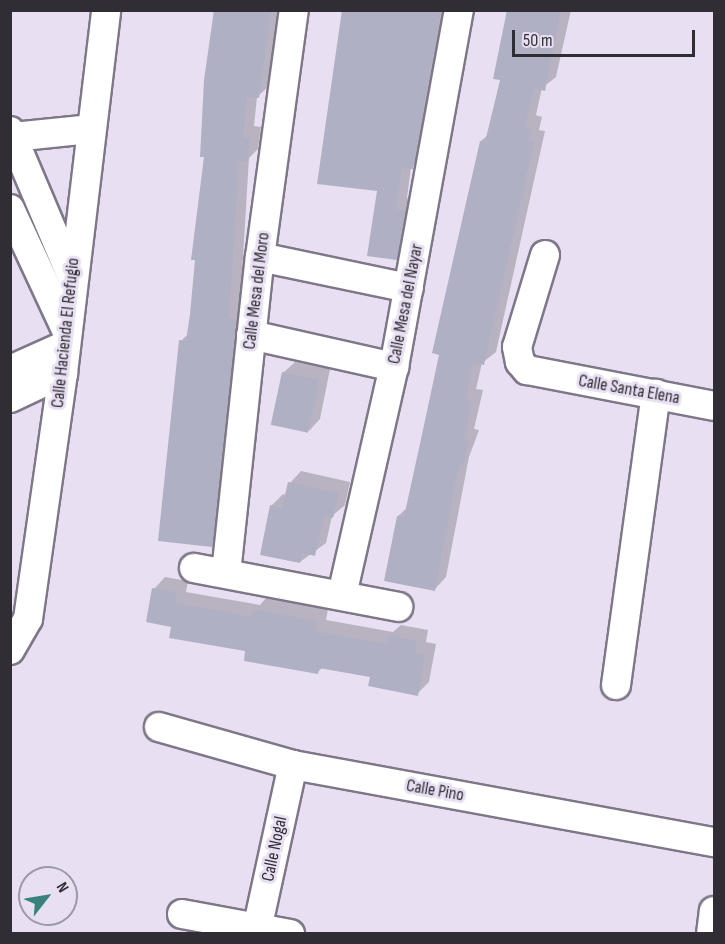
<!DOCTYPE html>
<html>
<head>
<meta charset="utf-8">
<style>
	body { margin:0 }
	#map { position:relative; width:725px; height:944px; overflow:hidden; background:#e8e0f2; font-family:"Sofia Sans Condensed",sans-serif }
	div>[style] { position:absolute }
	.shadow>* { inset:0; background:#0003 }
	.building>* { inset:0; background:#afb0c3; transform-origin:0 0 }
	.roads { filter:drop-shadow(2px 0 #7f7788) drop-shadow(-2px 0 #7f7788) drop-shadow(0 2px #7f7788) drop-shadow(0 -2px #7f7788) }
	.minor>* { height:28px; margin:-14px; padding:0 14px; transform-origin:14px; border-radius:14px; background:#fff }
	span { translate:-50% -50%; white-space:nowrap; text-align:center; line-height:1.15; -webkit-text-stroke:6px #e8e0f2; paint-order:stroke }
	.street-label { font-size:18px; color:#302d34 }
	.frame { position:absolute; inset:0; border:12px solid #302d34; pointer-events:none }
	.north { position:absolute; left:18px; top:866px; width:60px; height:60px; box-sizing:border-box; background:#e8e0f2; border:2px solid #9e98a6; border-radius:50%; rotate:59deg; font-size:16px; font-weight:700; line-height:24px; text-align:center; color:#302d34 }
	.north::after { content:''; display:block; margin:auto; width:21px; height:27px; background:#38817d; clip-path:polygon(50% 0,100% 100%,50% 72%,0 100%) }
	.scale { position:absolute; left:512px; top:30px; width:183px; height:27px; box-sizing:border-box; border:3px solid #302d34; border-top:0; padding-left:8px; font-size:18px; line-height:21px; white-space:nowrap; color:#302d34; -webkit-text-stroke:4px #e8e0f2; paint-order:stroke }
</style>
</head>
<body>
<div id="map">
	<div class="shadow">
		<div style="clip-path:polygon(214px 10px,280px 10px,270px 85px,257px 97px,254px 126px,261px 127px,258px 149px,249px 158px,240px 307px,246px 307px,223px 534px,212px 546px,181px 341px,189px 333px,197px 259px)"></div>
		<div style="clip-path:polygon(343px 10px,448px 10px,424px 156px,411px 167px,407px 198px,416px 200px,408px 247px,396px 259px)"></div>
		<div style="clip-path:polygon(508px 10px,571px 10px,556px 77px,542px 88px,536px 115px,542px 117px,539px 130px,545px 131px,496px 352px,482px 363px,476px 389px,483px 390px,474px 429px,479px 430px,469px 457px,446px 577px,435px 589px,398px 516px,408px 507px,423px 439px,481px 141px,489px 134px,501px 79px)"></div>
		<div style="clip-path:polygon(295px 362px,330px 369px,320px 419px,309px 431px,283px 373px)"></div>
		<div style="clip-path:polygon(301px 471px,350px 482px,345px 505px,332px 516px,326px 543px,300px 562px,271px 506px,283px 494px,287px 495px,290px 483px)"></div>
		<div style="clip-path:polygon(165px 577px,188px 581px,186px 592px,260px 605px,266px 598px,328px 609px,326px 620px,393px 632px,401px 625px,428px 630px,426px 642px,436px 644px,429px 682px,417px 694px,372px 675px,323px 667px,317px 673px,173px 626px,154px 589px)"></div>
	</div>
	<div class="building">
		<div style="clip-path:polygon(214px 10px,271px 12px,259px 98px,247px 97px,243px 137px,250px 138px,247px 162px,239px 161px,229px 318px,235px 319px,233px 355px,212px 547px,158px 541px,179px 340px,186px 341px,190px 314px,195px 260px,191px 260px,204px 157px,200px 157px,204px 80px)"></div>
		<div style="clip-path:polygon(342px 10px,441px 10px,413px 169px,402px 168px,396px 209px,406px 211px,397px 260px,367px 256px,377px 191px,317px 184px)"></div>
		<div style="clip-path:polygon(507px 10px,561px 10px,545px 91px,534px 88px,525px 127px,531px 128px,528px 141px,534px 142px,484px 365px,473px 362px,465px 400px,472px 401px,464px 440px,469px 441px,463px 466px,459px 465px,435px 591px,384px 581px,397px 516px,404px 517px,421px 439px,439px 355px,432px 353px,480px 141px,485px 142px,495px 101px,500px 80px,493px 79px)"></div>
		<div style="left:282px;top:372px;width:38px;height:54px;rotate:12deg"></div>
		<div style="clip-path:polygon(288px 482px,339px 493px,333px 518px,324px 516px,315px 556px,302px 553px,300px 563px,260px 555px,270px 505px,282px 508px)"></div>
		<div style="clip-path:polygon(152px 588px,177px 592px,175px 603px,252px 617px,253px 609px,317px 621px,315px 631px,387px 644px,388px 635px,417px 641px,415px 653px,425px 655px,418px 696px,368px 686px,370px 677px,319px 668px,318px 674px,244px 661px,245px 651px,169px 638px,171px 627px,146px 622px)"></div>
	</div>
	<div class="roads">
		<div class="minor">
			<div style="left:10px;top:131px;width:156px;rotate:67deg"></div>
			<div style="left:13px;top:137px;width:77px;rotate:-5.9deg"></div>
			<div style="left:10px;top:209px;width:136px;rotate:65.1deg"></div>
			<div style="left:545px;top:255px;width:96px;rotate:106.9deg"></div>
			<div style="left:517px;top:347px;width:15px;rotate:79deg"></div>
			<div style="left:520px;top:362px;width:11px;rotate:49deg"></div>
			<div style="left:527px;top:370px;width:190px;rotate:10.9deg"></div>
			<div style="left:260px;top:257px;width:152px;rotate:11.8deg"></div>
			<div style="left:251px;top:335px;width:147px;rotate:12.6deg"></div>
			<div style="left:10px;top:370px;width:61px;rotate:-24.1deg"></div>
			<div style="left:10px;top:398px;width:59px;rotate:-25.3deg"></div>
			<div style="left:194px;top:568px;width:208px;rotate:10.8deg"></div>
			<div style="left:226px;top:573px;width:318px;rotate:-83.9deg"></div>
			<div style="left:260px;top:257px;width:249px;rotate:-82.2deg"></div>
			<div style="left:342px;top:595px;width:234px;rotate:-77.2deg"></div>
			<div style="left:394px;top:367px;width:363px;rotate:-79.7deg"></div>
			<div style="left:10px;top:650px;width:36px;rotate:-60deg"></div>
			<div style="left:28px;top:619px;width:248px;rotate:-81.9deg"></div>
			<div style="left:63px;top:373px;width:366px;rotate:-83.2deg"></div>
			<div style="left:616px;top:685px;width:294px;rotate:-82.2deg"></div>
			<div style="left:159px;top:727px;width:139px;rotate:15.8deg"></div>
			<div style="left:293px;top:765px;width:428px;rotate:10.4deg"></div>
			<div style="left:182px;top:914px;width:110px;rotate:10.5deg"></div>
			<div style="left:256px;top:934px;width:173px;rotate:-77.7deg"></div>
			<div style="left:711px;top:934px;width:23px;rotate:-83deg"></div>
		</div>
	</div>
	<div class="street-label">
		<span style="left:257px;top:291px;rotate:-83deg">Calle Mesa del Moro</span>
		<span style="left:406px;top:304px;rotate:-79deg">Calle Mesa del Nayar</span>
		<span style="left:66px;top:333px;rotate:-84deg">Calle Hacienda El Refugio</span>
		<span style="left:629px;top:390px;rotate:10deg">Calle Santa Elena</span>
		<span style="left:435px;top:791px;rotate:10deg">Calle Pino</span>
		<span style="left:275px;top:849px;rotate:-78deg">Calle Nogal</span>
	</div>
	<div class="frame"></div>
	<div class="north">N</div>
	<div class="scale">50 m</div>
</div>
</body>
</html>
